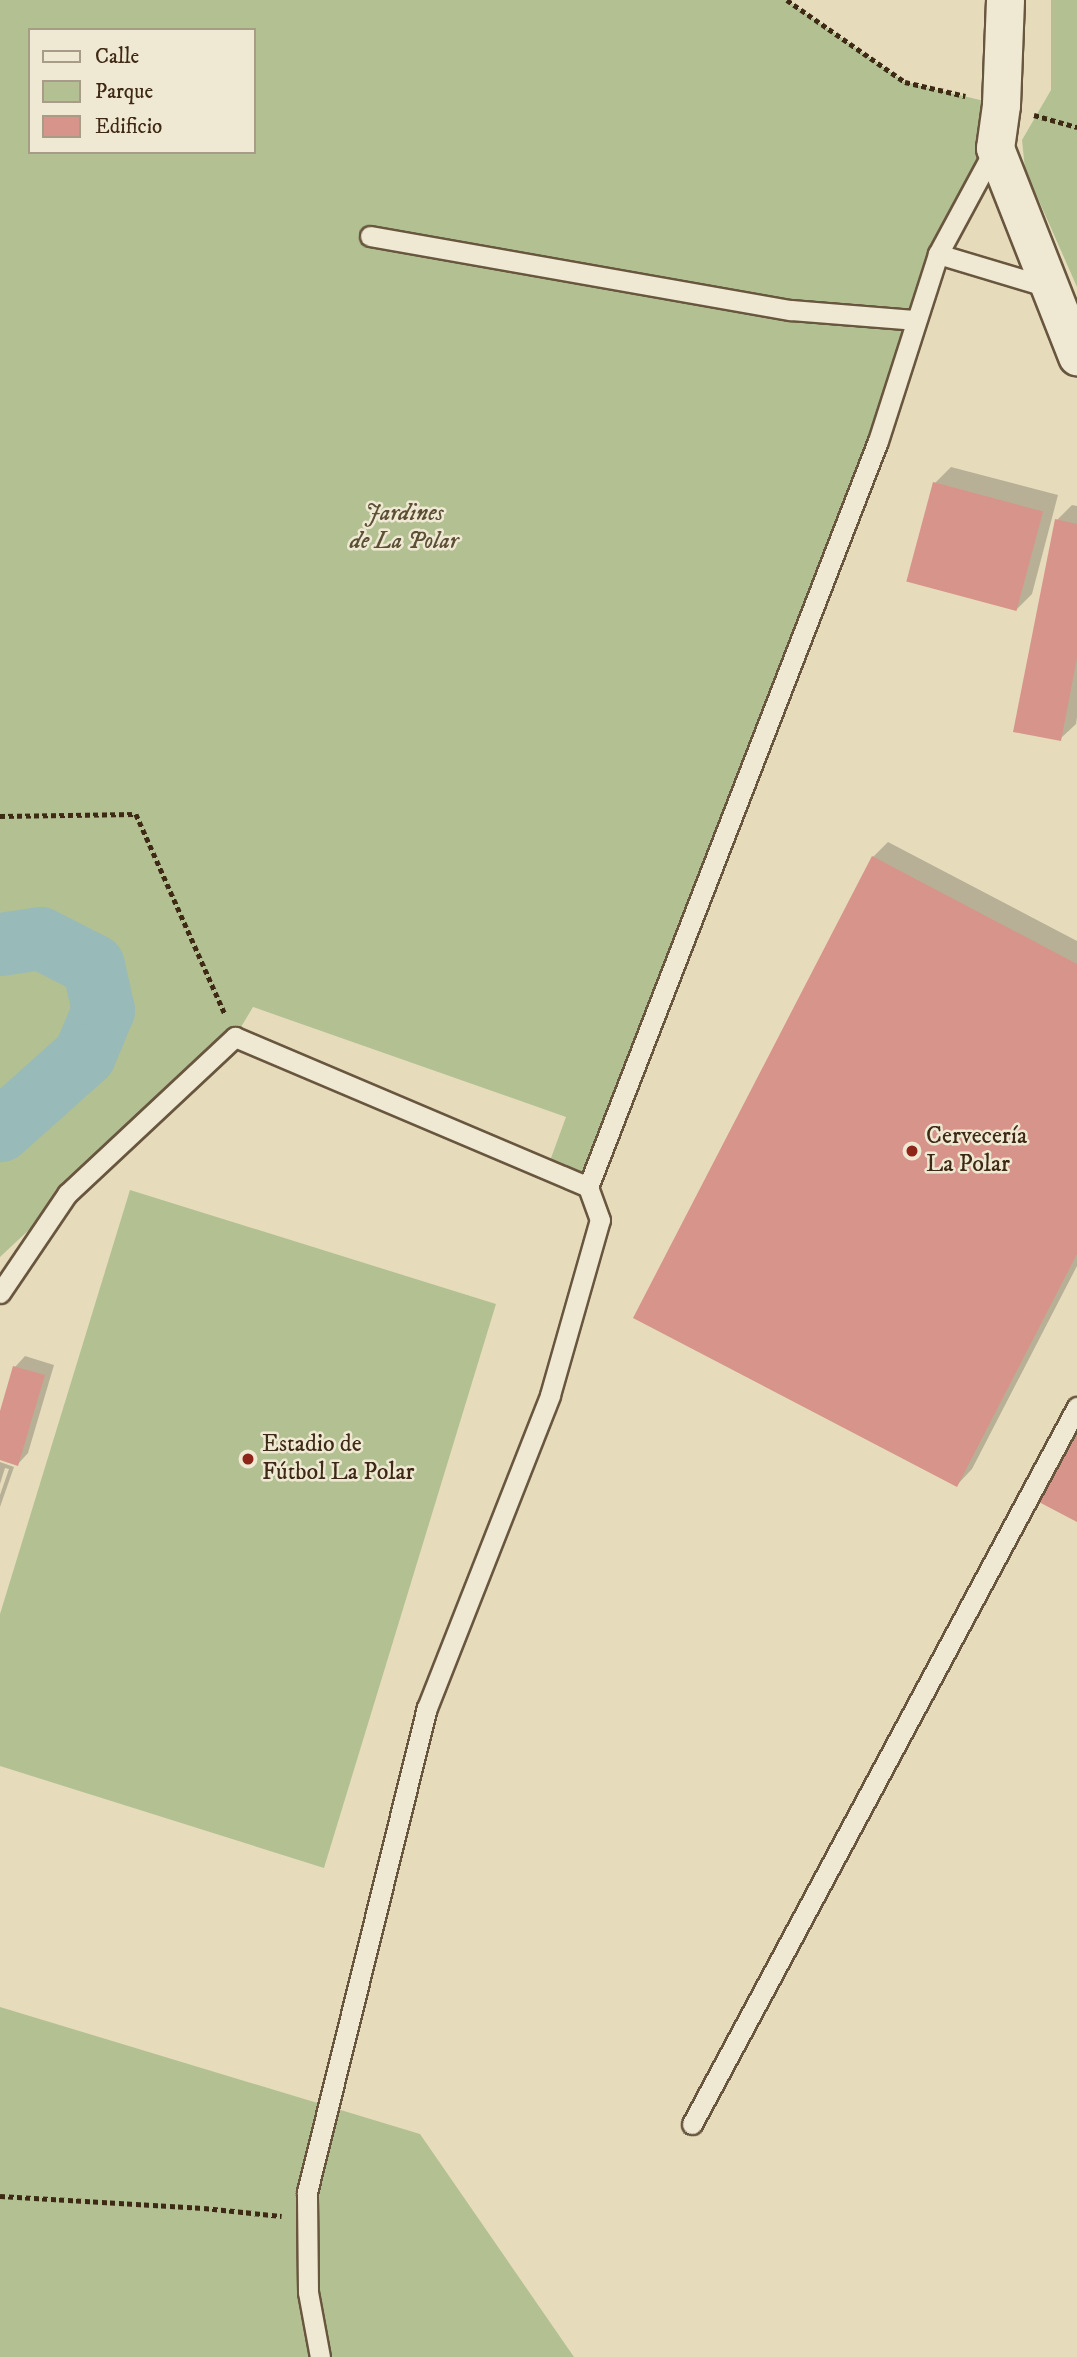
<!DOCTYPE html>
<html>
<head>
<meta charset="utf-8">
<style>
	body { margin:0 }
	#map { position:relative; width:1077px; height:2357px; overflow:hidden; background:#e6dcbc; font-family:"IM FELL DW Pica",serif }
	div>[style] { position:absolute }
	.green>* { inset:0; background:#b3c192 }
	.shadow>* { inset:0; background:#0003 }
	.river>* { height:63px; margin:-31.5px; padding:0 31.5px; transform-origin:31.5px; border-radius:31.5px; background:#98bab8 }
	.building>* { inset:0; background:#d7948a; transform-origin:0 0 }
	.path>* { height:4.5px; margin-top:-2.25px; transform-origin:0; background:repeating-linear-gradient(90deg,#3e2914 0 5px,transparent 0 8.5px) }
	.roads { filter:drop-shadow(2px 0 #68563e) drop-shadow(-2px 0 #68563e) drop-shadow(0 2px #68563e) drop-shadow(0 -2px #68563e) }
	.service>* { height:19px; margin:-9.5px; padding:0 9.5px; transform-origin:9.5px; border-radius:9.5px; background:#efe8d3 }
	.minor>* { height:37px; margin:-18.5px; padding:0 18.5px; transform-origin:18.5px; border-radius:18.5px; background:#efe8d3 }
	.dots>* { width:19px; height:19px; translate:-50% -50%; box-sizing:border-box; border:4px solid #efe8d3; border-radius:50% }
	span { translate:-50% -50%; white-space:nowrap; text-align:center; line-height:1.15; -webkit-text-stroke:5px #efe8d3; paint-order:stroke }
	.park-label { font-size:24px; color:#5b4f34; font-style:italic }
	.poi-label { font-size:24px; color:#3e2914 }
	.left { translate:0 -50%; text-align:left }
	.legend { position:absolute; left:28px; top:28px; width:228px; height:126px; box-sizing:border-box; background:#efe8d3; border:2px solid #a89c87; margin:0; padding:9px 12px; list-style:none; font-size:21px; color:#3e2914 }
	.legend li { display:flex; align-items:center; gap:14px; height:35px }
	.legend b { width:35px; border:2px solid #a89c87 }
</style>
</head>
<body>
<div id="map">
	<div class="green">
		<div style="clip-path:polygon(evenodd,0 0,787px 0,905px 82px,1001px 105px,914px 320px,588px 1187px,547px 1169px,566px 1117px,253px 1007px,235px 1037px,0 1257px,0 0,30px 30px,254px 30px,254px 152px,30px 152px,30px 30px)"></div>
		<div style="clip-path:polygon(1051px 0,1077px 0,1077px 287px,1025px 169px,1022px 140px,1051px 90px)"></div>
		<div style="clip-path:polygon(130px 1190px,496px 1304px,324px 1868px,0 1766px,0 1614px)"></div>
		<div style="clip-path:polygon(0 2007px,420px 2134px,574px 2357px,0 2357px)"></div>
	</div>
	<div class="shadow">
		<div style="clip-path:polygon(951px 467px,1058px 495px,1032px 594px,1017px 609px,935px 483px)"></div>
		<div style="clip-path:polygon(1072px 505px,1077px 506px,1077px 717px,1076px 724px,1060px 739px,1057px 520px)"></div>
		<div style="clip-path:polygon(888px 842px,1077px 941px,1077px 1266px,972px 1469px,957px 1485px,873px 857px)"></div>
		<div style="clip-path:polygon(25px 1356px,54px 1365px,28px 1453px,18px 1464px,0 1458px,0 1417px,15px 1367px)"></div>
		<div style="clip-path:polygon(0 1462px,14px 1467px,0 1507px,0 1495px,9px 1469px,5px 1468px,0 1484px)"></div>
	</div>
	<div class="river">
		<div style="left:0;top:944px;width:40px;rotate:-8.5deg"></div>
		<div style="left:40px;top:938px;width:59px;rotate:27deg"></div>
		<div style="left:93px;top:965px;width:46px;rotate:77.5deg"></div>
		<div style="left:103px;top:1010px;width:49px;rotate:112.9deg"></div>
		<div style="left:84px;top:1055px;width:113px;rotate:138.2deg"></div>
	</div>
	<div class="building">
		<div style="left:933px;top:482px;width:114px;height:103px;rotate:15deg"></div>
		<div style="clip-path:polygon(1055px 519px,1077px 524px,1077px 658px,1061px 741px,1013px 732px)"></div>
		<div style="clip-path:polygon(872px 856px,1077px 964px,1077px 1254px,957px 1487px,633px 1318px)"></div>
		<div style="clip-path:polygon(13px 1366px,45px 1375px,18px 1466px,0 1460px,0 1411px)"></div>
		<div style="clip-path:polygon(1077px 1420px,1077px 1522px,1037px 1501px)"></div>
	</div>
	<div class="path">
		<div style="left:787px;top:0;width:144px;rotate:34.8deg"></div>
		<div style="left:905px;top:82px;width:62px;rotate:13.1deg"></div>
		<div style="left:1034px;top:115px;width:45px;rotate:15.6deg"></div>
		<div style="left:0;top:816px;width:136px;rotate:-0.8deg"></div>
		<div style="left:136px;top:814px;width:219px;rotate:66deg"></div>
		<div style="left:0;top:2196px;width:204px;rotate:3.4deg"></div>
		<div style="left:204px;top:2208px;width:78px;rotate:5.9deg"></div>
	</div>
	<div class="roads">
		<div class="service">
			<div style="left:370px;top:236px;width:427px;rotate:10deg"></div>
			<div style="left:791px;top:310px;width:123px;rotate:4.6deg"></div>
			<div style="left:938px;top:254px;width:118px;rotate:16.7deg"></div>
			<div style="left:0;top:1293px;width:120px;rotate:-55.9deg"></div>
			<div style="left:67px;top:1194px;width:230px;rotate:-43.1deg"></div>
			<div style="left:235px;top:1037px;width:384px;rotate:23deg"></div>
			<div style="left:588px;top:1187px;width:800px;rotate:-68.76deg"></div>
			<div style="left:878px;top:441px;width:196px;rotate:-72.2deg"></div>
			<div style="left:938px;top:254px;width:120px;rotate:-61.7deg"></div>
			<div style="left:692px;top:2124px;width:814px;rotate:-61.77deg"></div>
			<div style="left:320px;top:2357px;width:66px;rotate:-100.5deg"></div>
			<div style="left:308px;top:2292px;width:100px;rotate:-90.6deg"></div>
			<div style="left:307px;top:2192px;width:499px;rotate:-76.1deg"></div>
			<div style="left:427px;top:1708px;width:336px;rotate:-68.5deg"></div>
			<div style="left:550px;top:1395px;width:182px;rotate:-74.1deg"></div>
			<div style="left:600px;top:1220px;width:35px;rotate:-110deg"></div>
		</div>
		<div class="minor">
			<div style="left:1005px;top:0;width:105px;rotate:92.2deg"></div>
			<div style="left:1001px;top:105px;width:43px;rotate:97.9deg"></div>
			<div style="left:995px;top:148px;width:224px;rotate:68.5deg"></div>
		</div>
	</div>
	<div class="dots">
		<div style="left:912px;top:1151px;background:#8f2418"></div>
		<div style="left:248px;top:1459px;background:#8f2418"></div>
	</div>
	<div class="park-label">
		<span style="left:404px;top:528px">Jardines<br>de La Polar</span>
	</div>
	<div class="poi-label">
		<span class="left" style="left:926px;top:1151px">Cervecería<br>La Polar</span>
		<span class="left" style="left:262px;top:1459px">Estadio de<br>Fútbol La Polar</span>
	</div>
	<ul class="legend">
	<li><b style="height:9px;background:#efe8d3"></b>Calle</li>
	<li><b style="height:19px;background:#b3c192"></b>Parque</li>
	<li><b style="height:19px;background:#d7948a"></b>Edificio</li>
	</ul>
</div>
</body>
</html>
